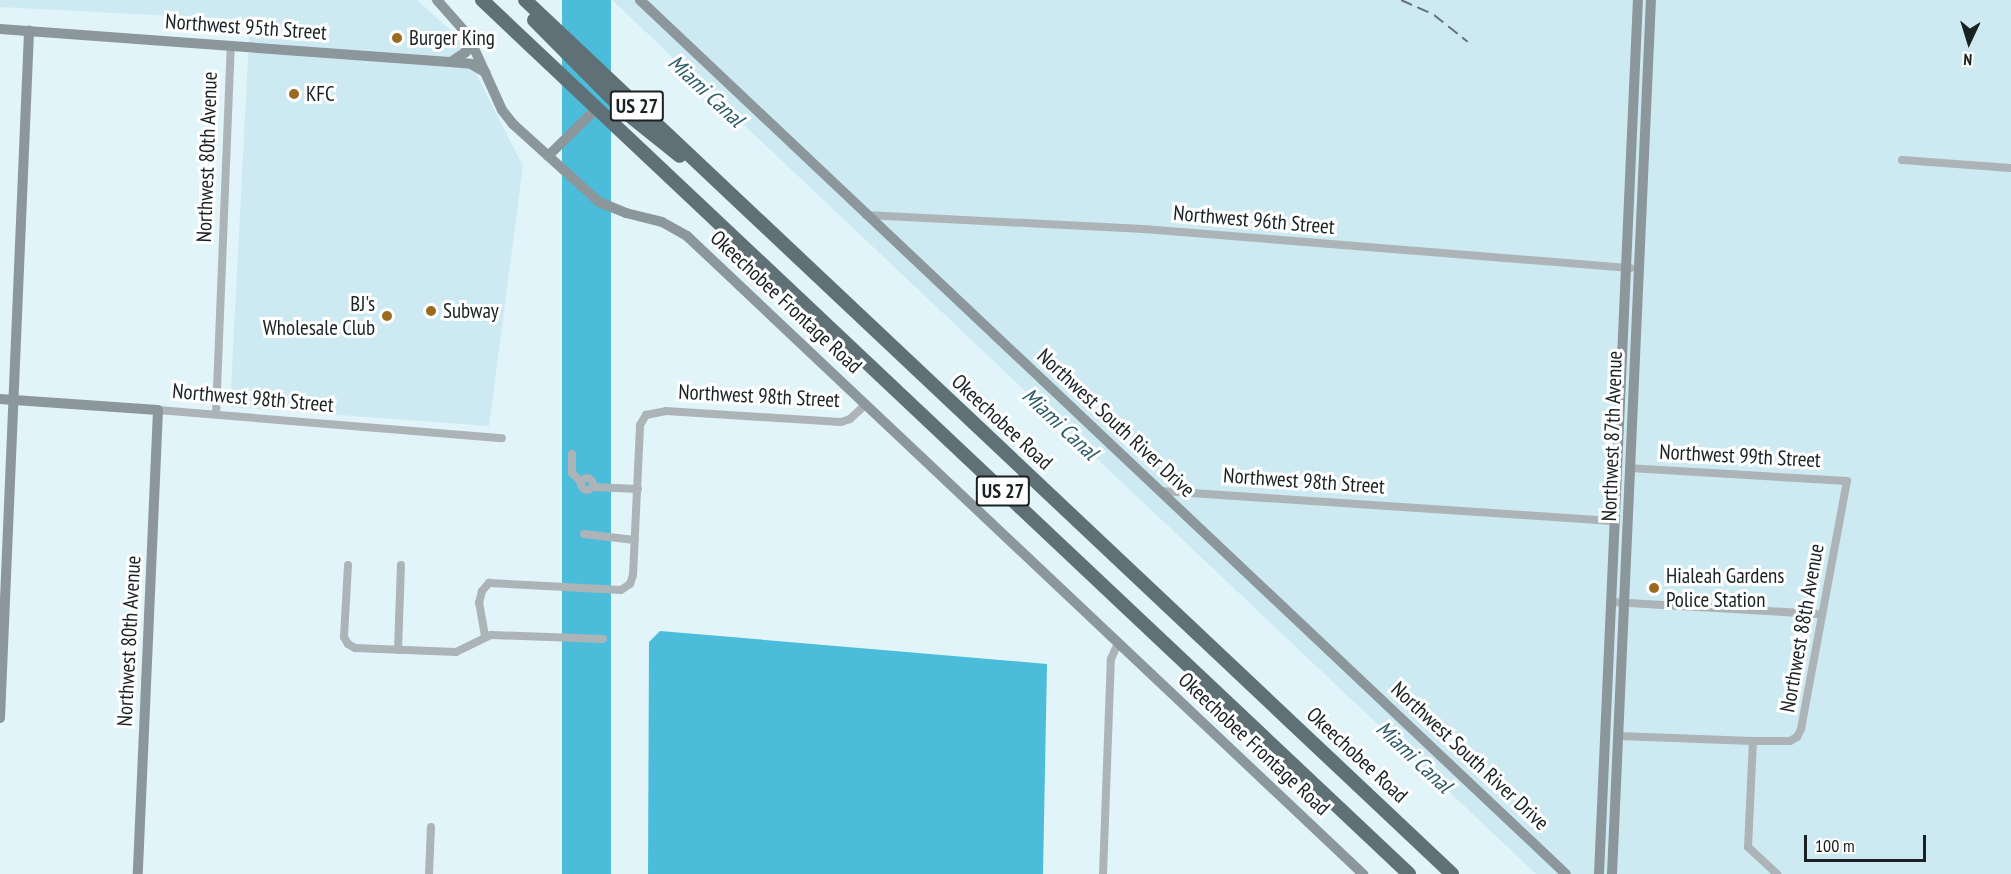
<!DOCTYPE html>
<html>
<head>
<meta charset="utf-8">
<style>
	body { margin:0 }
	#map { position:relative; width:2011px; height:874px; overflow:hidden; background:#e0f4fa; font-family:"PT Sans Narrow",sans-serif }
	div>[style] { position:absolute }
	.built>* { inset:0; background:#cdeaf2 }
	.water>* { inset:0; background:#4bbdda; transform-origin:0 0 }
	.street>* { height:8px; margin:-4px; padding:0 4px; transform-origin:4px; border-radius:4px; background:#acb4b7 }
	.street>.ring { margin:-4px; padding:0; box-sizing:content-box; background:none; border:8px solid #acb4b7; border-radius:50% }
	.secondary>* { height:10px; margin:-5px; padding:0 5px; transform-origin:5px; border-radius:5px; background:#8b979b }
	.highway>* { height:14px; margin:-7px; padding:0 7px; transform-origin:7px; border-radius:7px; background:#5f7176 }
	.rail>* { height:2px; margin-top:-1px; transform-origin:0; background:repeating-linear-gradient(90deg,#657174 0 12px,transparent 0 18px) }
	.dots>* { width:16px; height:16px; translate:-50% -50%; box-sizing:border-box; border:3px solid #fff; border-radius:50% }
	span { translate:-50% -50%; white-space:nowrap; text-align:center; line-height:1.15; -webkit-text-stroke:6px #fff; paint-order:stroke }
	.shield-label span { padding:2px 4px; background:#fff; border:2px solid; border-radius:4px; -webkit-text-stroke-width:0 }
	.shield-label { font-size:20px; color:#1a2123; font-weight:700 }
	.street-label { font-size:21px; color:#1a2123 }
	.poi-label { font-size:21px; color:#1a2123 }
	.left { translate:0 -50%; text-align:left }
	.right { translate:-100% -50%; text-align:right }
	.water-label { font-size:22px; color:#2d5c69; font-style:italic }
	.north { position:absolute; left:1939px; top:12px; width:60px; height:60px; -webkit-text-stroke:4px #fff; paint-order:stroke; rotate:184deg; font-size:16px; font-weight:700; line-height:24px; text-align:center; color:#1a2123 }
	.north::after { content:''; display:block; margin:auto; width:21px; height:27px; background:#1a2123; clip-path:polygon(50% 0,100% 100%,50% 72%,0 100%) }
	.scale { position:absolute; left:1804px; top:835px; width:122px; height:27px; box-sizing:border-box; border:3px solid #1a2123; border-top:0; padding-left:8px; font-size:18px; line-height:21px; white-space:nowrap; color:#1a2123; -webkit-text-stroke:4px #fff; paint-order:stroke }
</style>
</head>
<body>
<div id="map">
	<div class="built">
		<div style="clip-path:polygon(0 0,417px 0,457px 36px,523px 166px,489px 426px,230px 407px,250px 20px,0 7px)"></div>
		<div style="clip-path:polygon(612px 0,2011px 0,2011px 874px,1536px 874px)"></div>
	</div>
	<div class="water">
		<div style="left:562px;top:0;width:49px;height:1273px"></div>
		<div style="clip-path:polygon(660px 631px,1047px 664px,1043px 874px,648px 874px,649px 642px)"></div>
	</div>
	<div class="street">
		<div style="left:1902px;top:160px;width:109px;rotate:4.2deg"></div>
		<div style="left:866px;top:215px;width:278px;rotate:2.9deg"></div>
		<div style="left:1144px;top:229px;width:488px;rotate:4.6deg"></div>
		<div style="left:158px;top:410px;width:345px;rotate:4.7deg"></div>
		<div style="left:216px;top:414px;width:369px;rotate:-87.7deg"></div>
		<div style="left:572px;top:454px;width:19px;rotate:90deg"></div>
		<div style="left:572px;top:473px;width:13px;rotate:45deg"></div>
		<div class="ring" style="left:581px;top:478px;width:4px;height:4px"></div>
		<div style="left:593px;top:487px;width:45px;rotate:2.5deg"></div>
		<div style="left:1161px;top:491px;width:455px;rotate:3.8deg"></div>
		<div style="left:584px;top:534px;width:51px;rotate:6.7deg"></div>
		<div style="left:348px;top:565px;width:72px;rotate:93.2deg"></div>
		<div style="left:344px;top:637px;width:8px;rotate:60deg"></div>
		<div style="left:348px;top:644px;width:8px;rotate:30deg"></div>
		<div style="left:355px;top:648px;width:101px;rotate:2.3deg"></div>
		<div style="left:456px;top:652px;width:39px;rotate:-26deg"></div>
		<div style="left:491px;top:635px;width:112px;rotate:2deg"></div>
		<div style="left:1611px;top:602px;width:211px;rotate:3.3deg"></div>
		<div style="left:485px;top:636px;width:34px;rotate:-100deg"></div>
		<div style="left:479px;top:603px;width:12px;rotate:-76deg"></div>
		<div style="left:482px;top:591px;width:11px;rotate:-49deg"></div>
		<div style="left:489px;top:583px;width:132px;rotate:3deg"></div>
		<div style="left:621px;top:590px;width:11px;rotate:-34deg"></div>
		<div style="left:630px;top:584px;width:9px;rotate:-72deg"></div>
		<div style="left:633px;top:575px;width:150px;rotate:-87.3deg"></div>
		<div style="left:640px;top:425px;width:12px;rotate:-59deg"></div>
		<div style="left:646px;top:415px;width:20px;rotate:-11deg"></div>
		<div style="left:666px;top:411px;width:175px;rotate:3.6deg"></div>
		<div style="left:841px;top:422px;width:9px;rotate:-18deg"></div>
		<div style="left:850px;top:419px;width:22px;rotate:-43deg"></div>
		<div style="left:398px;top:650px;width:85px;rotate:-88deg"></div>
		<div style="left:1619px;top:736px;width:134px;rotate:2.1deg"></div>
		<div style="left:1753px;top:741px;width:37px"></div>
		<div style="left:1790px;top:741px;width:8px;rotate:-30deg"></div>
		<div style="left:1797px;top:737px;width:9px;rotate:-63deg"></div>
		<div style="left:1801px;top:729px;width:252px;rotate:-79.5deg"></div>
		<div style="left:1847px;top:481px;width:217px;rotate:-176.6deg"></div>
		<div style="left:1753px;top:741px;width:106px;rotate:92.7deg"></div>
		<div style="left:1748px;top:847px;width:40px;rotate:43deg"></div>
		<div style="left:429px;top:874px;width:47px;rotate:-87.6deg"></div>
		<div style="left:1103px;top:874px;width:215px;rotate:-87.9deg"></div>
		<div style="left:1111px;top:659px;width:17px;rotate:-66deg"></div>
	</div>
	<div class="secondary">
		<div style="left:437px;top:0;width:47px;rotate:48.5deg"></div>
		<div style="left:468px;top:35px;width:82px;rotate:65.6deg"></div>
		<div style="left:502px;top:110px;width:18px;rotate:52deg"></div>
		<div style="left:513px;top:124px;width:116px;rotate:42.2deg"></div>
		<div style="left:599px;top:202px;width:29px;rotate:22deg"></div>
		<div style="left:626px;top:213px;width:37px;rotate:14deg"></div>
		<div style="left:662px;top:222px;width:29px;rotate:29deg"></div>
		<div style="left:687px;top:236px;width:930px;rotate:43.34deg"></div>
		<div style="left:640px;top:0;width:1273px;rotate:43.35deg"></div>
		<div style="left:0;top:29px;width:451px;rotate:4.2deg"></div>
		<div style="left:450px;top:62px;width:21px;rotate:5deg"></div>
		<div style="left:471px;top:64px;width:17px;rotate:31deg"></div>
		<div style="left:451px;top:62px;width:18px;rotate:-34deg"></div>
		<div style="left:466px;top:52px;width:16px;rotate:-83deg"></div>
		<div style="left:548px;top:156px;width:69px;rotate:-44.4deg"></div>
		<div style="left:0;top:399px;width:158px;rotate:4deg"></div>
		<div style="left:158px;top:410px;width:464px;rotate:92.5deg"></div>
		<div style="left:0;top:718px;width:688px;rotate:-87.58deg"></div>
		<div style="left:1599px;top:874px;width:875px;rotate:-87.45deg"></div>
		<div style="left:1612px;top:874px;width:875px;rotate:-87.45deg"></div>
	</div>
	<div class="highway">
		<div style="left:482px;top:0;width:1274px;rotate:43.31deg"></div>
		<div style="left:525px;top:0;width:1274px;rotate:43.31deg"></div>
		<div style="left:534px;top:20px;width:129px;rotate:45.3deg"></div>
		<div style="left:625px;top:112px;width:70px;rotate:38.7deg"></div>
	</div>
	<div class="rail">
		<div style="left:1401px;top:0;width:36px;rotate:24deg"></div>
		<div style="left:1434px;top:15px;width:43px;rotate:38.5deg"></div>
	</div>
	<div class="dots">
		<div style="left:397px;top:38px;background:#9b6a1e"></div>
		<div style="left:294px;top:94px;background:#9b6a1e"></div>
		<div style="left:431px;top:311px;background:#9b6a1e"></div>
		<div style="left:387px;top:316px;background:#9b6a1e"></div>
		<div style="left:1654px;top:588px;background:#9b6a1e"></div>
	</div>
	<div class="shield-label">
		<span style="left:637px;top:106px">US 27</span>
		<span style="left:1003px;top:491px">US 27</span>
	</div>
	<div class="street-label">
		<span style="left:246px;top:27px;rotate:4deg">Northwest 95th Street</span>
		<span style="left:207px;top:157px;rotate:-88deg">Northwest 80th Avenue</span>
		<span style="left:1254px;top:220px;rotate:5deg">Northwest 96th Street</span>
		<span style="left:786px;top:302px;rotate:43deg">Okeechobee Frontage Road</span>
		<span style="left:759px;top:396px;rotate:3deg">Northwest 98th Street</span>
		<span style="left:253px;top:398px;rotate:5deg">Northwest 98th Street</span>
		<span style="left:1002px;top:422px;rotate:43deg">Okeechobee Road</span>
		<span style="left:1116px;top:423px;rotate:43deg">Northwest South River Drive</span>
		<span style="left:1612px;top:436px;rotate:-88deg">Northwest 87th Avenue</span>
		<span style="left:1740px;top:456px;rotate:3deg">Northwest 99th Street</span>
		<span style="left:1304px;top:481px;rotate:4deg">Northwest 98th Street</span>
		<span style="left:1802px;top:628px;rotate:-80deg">Northwest 88th Avenue</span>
		<span style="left:129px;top:641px;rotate:-87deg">Northwest 80th Avenue</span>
		<span style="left:1254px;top:744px;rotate:43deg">Okeechobee Frontage Road</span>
		<span style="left:1357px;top:755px;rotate:43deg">Okeechobee Road</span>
		<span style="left:1470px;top:756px;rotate:43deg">Northwest South River Drive</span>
	</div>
	<div class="poi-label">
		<span class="left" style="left:409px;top:38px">Burger King</span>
		<span class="left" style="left:306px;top:94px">KFC</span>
		<span class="right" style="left:375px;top:316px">BJ's<br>Wholesale Club</span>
		<span class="left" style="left:443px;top:311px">Subway</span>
		<span class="left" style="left:1666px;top:588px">Hialeah Gardens<br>Police Station</span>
	</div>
	<div class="water-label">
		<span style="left:706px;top:91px;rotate:43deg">Miami Canal</span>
		<span style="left:1060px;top:424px;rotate:43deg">Miami Canal</span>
		<span style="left:1414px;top:757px;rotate:43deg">Miami Canal</span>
	</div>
	<div class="north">N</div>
	<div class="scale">100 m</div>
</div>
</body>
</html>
